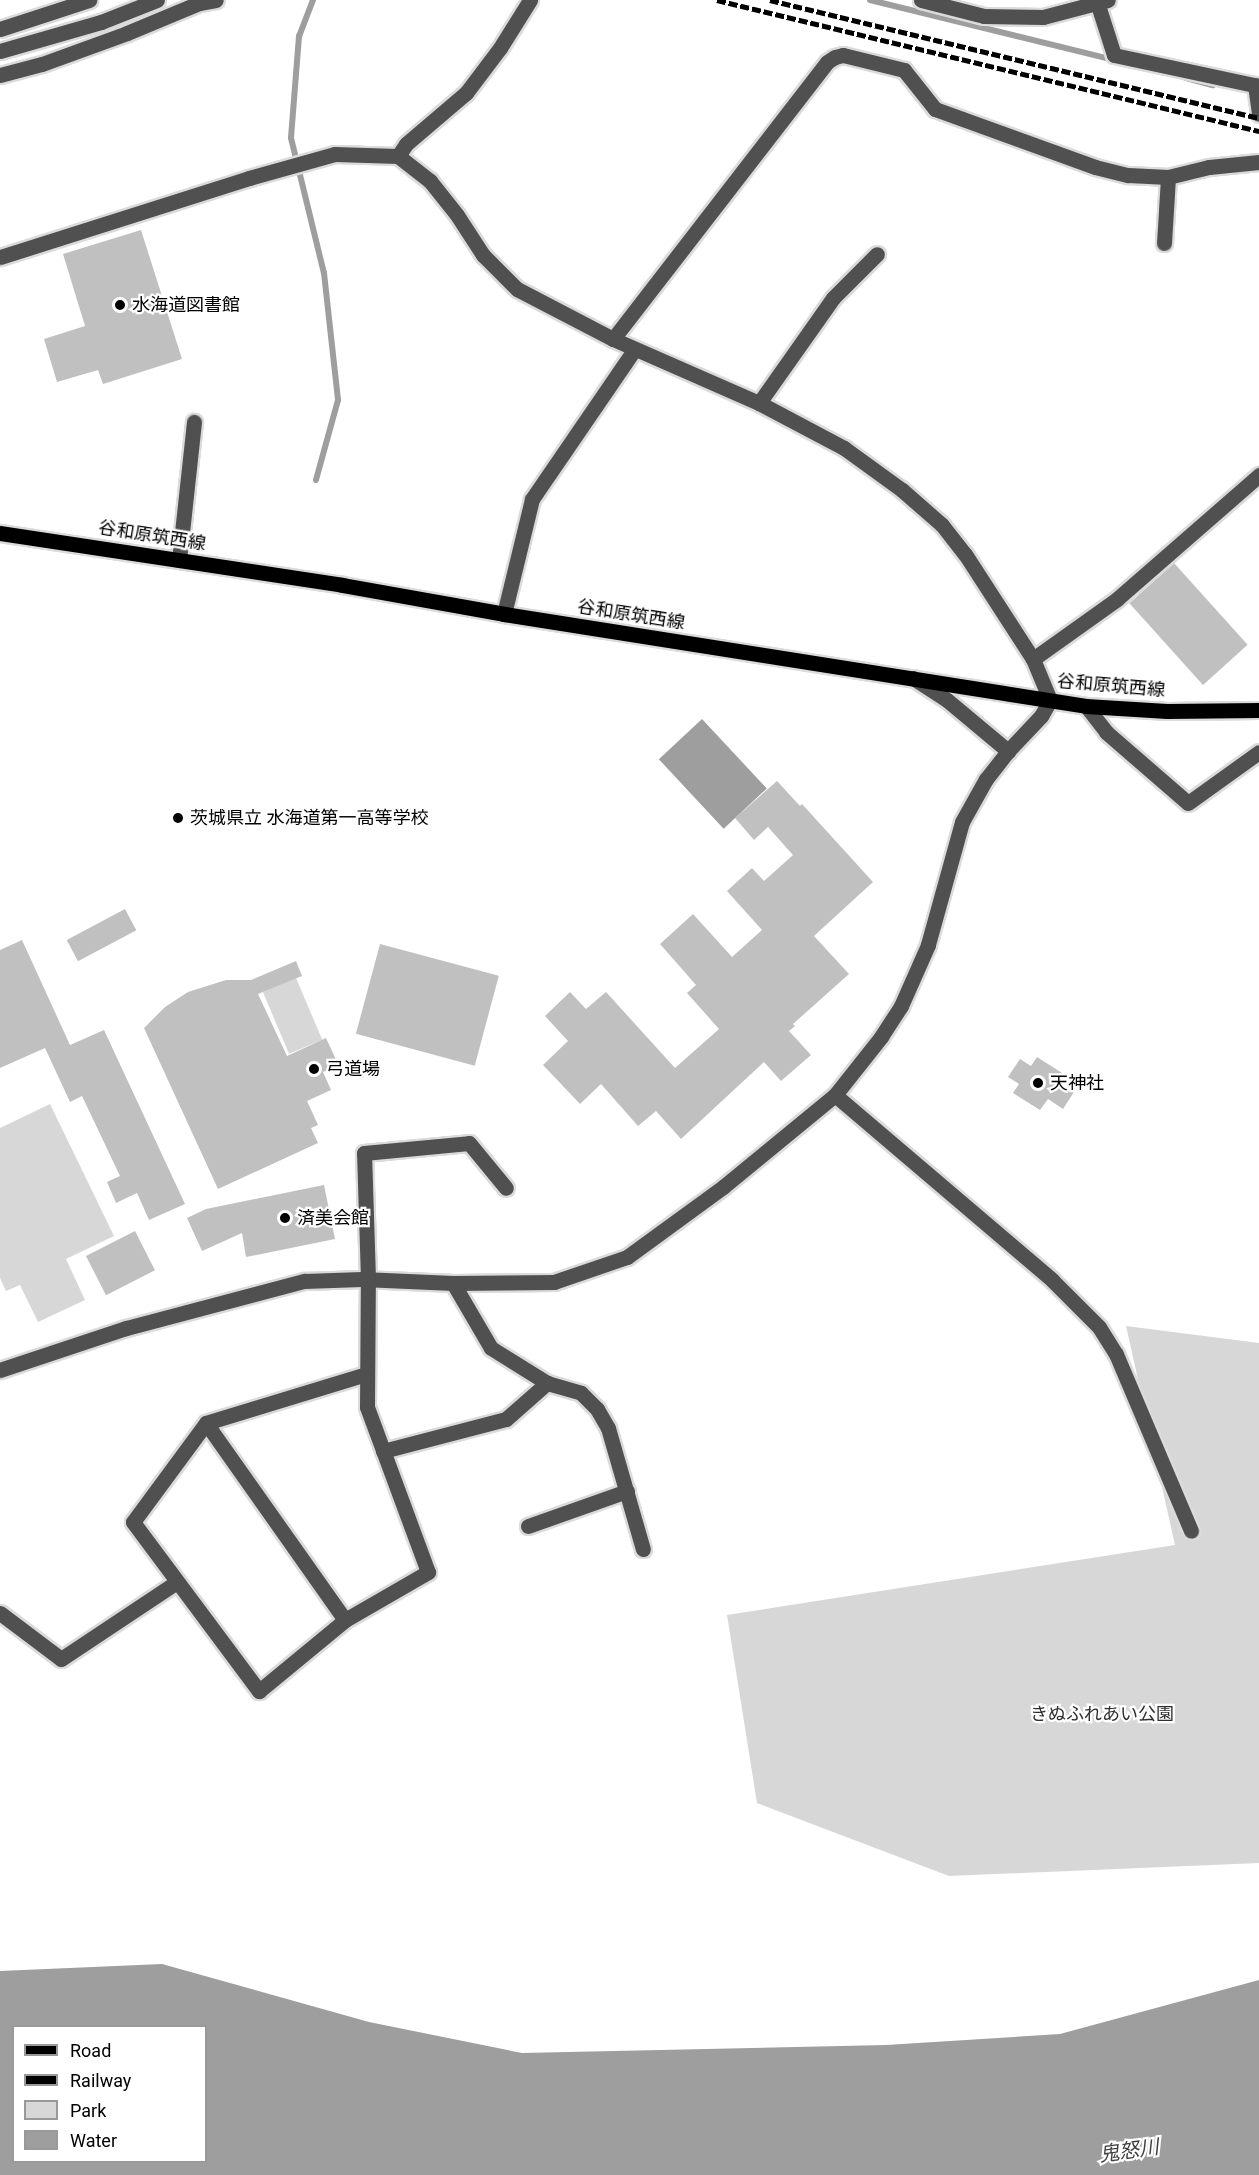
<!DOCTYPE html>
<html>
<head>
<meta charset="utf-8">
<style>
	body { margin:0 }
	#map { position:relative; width:1259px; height:2175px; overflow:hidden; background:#fff; font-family:Roboto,"Noto Sans JP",sans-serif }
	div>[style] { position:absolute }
	.green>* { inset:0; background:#d7d7d7; transform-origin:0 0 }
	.water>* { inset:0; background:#9e9e9e; transform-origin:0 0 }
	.stream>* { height:6px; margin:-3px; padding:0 3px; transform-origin:3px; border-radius:3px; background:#9e9e9e }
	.building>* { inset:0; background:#c0c0c0; transform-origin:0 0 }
	.roads { filter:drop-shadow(2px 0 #dbdbdb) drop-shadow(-2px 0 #dbdbdb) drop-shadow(0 2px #dbdbdb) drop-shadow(0 -2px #dbdbdb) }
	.minor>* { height:15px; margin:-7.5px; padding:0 7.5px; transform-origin:7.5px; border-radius:7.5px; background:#505050 }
	.major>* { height:15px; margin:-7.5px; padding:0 7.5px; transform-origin:7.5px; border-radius:7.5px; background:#000 }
	.rail>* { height:4.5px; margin-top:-2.25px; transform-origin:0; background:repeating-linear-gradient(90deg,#000 0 9px,transparent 0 12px) }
	.dots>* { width:16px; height:16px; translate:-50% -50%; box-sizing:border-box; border:3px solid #fff; border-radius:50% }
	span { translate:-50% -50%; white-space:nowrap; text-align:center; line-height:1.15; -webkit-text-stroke:4.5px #fff; paint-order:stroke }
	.poi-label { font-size:18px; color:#000 }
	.left { translate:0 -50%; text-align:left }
	.street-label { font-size:18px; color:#000 }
	.park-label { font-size:18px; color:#2e2e2e }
	.water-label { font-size:20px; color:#3f3f3f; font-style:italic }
	.legend { position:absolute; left:12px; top:2025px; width:195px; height:138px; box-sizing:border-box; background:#fff; border:2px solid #999; margin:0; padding:8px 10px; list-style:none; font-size:18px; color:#000 }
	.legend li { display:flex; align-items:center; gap:12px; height:30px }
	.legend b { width:30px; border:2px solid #999 }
</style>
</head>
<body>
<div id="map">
	<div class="green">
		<div style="left:296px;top:978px;width:67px;height:36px;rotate:67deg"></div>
		<div style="clip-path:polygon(50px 1104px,114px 1236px,66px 1259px,85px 1300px,38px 1322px,20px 1285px,6px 1291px,0 1278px,0 1128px)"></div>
		<div style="clip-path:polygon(1126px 1326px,1259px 1343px,1259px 1863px,949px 1876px,757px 1803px,727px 1615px,1175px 1545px)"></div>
	</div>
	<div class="water">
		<div style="left:702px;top:719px;width:95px;height:59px;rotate:47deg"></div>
		<div style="clip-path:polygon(evenodd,162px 1964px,369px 2022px,522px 2053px,886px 2045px,1060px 2034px,1259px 1980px,1259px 2175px,0 2175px,0 1971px,162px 1964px,206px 2026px,206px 2162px,14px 2162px,14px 2026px,206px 2026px)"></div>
	</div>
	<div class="stream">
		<div style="left:313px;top:0;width:39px;rotate:111deg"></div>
		<div style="left:299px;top:36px;width:102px;rotate:94.5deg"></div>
		<div style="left:291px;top:138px;width:139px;rotate:76.3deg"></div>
		<div style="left:324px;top:273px;width:128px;rotate:83.7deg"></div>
		<div style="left:338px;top:400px;width:83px;rotate:105.4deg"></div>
		<div style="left:870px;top:0;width:252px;rotate:13.8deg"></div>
		<div style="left:1186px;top:78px;width:28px;rotate:15deg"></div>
	</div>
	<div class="building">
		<div style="clip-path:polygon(141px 230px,182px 359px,103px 384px,98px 370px,57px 382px,44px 339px,85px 326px,63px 254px)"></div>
		<div style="left:1174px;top:563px;width:110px;height:60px;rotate:48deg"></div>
		<div style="clip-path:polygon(777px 781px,800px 806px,802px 804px,873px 882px,814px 936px,849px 974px,793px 1024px,795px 1026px,789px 1031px,811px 1055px,781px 1081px,764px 1062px,681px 1139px,656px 1111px,638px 1126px,601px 1084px,580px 1104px,543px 1065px,568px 1041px,545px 1016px,570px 992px,586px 1009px,606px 992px,675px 1068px,719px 1029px,687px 993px,696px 985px,660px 944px,693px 914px,732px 957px,762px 930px,727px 891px,752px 868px,764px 881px,793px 855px,768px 827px,754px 840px,735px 818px)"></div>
		<div style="left:125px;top:909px;width:24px;height:66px;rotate:62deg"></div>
		<div style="clip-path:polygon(22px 940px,70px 1045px,104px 1030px,185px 1204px,149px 1220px,137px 1193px,116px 1203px,107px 1182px,120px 1176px,82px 1096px,70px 1102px,45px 1048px,0 1068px,0 950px)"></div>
		<div style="left:380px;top:944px;width:123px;height:93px;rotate:15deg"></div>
		<div style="clip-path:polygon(296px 961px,302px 976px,258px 994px,287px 1056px,326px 1038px,339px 1066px,323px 1072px,331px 1090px,307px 1101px,318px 1125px,311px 1128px,318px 1143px,218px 1189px,144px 1028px,165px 1007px,188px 992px,226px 980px,251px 980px)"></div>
		<div style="clip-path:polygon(1037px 1057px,1062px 1073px,1057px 1082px,1074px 1092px,1063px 1109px,1048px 1099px,1040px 1110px,1013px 1093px,1019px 1084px,1008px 1077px,1020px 1059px,1031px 1066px)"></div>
		<div style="clip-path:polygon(324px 1185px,335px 1239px,246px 1257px,242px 1233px,202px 1251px,187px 1218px,206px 1209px)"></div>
		<div style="left:135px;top:1231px;width:44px;height:55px;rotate:63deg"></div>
	</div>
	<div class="roads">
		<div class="minor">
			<div style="left:921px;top:0;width:65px;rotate:14.3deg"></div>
			<div style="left:984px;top:16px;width:59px;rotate:1deg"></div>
			<div style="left:1043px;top:17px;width:67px;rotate:-14.7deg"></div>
			<div style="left:199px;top:3px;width:17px;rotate:-10deg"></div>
			<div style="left:1098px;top:5px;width:52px;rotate:72.3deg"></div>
			<div style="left:1114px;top:55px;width:148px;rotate:12.1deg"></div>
			<div style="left:0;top:29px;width:94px;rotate:-18deg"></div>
			<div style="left:0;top:51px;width:105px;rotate:-16deg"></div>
			<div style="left:101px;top:22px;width:60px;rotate:-21.4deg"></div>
			<div style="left:0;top:75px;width:43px;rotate:-14.7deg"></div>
			<div style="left:42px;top:64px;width:90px;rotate:-20deg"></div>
			<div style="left:127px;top:33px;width:78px;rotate:-22.6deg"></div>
			<div style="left:199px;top:3px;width:4px;rotate:-124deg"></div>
			<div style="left:1255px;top:85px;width:29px;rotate:82deg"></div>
			<div style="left:398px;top:156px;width:14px;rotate:-56deg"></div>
			<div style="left:406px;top:144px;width:79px;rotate:-40.4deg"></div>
			<div style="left:466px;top:93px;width:56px;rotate:-52.9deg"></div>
			<div style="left:500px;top:48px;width:57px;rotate:-58deg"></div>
			<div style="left:1164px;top:243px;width:66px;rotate:-86.5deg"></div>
			<div style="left:0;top:257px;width:261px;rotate:-17.6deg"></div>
			<div style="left:249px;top:178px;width:89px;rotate:-15.6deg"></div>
			<div style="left:335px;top:154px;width:63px;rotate:1.8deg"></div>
			<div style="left:398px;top:156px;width:41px;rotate:38deg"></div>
			<div style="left:430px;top:181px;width:43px;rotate:51.5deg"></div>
			<div style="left:457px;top:215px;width:48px;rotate:57deg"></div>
			<div style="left:483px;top:255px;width:48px;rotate:45deg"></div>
			<div style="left:517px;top:289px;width:108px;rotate:27.5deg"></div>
			<div style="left:613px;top:339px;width:159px;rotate:23.7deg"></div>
			<div style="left:759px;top:403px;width:96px;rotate:27.9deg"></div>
			<div style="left:844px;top:448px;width:72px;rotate:35.9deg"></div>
			<div style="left:902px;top:490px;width:53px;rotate:41.2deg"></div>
			<div style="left:942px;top:525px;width:37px;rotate:52deg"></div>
			<div style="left:965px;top:554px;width:125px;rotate:57.1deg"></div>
			<div style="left:1033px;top:659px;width:44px;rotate:67.5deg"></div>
			<div style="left:1050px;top:700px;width:18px;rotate:119deg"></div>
			<div style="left:1041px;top:716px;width:48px;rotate:133.3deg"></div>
			<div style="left:1008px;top:751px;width:36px;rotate:128deg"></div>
			<div style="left:986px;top:779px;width:49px;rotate:119.2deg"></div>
			<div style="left:962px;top:822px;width:128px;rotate:105.5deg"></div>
			<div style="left:928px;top:945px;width:67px;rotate:113.9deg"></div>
			<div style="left:901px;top:1006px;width:37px;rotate:123deg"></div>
			<div style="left:881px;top:1037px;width:74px;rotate:128.4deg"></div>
			<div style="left:835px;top:1095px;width:145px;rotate:140.6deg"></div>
			<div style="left:723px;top:1187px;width:119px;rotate:143.9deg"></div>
			<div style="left:627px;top:1257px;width:77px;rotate:161.1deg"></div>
			<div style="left:554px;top:1282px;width:101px;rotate:179.4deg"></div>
			<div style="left:453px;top:1283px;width:91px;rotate:-177.5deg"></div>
			<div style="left:362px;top:1279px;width:58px;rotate:178deg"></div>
			<div style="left:304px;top:1281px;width:184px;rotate:165.2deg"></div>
			<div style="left:126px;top:1328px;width:133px;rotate:161.6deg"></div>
			<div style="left:613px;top:339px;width:350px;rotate:-52.3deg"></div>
			<div style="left:827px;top:62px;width:9px;rotate:-32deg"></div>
			<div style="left:835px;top:57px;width:8px;rotate:-14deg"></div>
			<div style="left:843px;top:55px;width:63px;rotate:13.8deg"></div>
			<div style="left:904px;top:70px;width:50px;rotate:51.5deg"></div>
			<div style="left:935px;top:109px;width:170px;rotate:19.9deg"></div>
			<div style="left:1095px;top:167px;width:34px;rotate:14deg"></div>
			<div style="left:1128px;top:175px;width:40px;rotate:2.9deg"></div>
			<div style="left:1168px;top:177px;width:42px;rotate:-13.7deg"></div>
			<div style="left:1209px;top:167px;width:50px;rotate:-5.7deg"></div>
			<div style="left:759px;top:403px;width:128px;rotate:-54.8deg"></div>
			<div style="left:833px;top:298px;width:62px;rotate:-45deg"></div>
			<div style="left:179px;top:560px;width:139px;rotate:-83.8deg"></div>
			<div style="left:504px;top:614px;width:118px;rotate:-76.3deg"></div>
			<div style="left:532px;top:499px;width:181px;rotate:-55.6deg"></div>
			<div style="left:1033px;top:659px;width:103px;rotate:-35.5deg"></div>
			<div style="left:1117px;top:599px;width:189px;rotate:-41.1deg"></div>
			<div style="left:913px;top:678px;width:40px;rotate:32.9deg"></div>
			<div style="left:947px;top:700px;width:80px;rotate:39.9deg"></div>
			<div style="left:1086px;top:706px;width:33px;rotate:52deg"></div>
			<div style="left:1106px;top:732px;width:108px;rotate:40.9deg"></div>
			<div style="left:1188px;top:803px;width:87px;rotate:-35.7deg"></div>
			<div style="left:835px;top:1095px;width:285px;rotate:40.4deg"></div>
			<div style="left:1052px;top:1280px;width:66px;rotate:45deg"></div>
			<div style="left:1099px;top:1327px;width:32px;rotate:58deg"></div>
			<div style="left:1116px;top:1354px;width:192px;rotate:67deg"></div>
			<div style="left:453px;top:1283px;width:75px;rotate:59.7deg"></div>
			<div style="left:491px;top:1348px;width:66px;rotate:32deg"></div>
			<div style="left:547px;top:1383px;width:35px;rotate:16deg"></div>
			<div style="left:581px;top:1393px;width:23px;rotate:45deg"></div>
			<div style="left:597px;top:1409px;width:22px;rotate:60deg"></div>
			<div style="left:608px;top:1428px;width:126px;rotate:73.9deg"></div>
			<div style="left:366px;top:1374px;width:167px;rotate:163deg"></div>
			<div style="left:206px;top:1423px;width:123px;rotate:126.4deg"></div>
			<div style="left:133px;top:1522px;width:211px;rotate:53.3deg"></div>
			<div style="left:259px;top:1691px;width:112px;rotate:-39.5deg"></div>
			<div style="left:345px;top:1620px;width:96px;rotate:-30deg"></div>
			<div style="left:428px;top:1572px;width:176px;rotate:-110.3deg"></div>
			<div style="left:367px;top:1407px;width:128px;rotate:-89.6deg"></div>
			<div style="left:368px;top:1279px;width:126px;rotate:-91.8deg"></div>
			<div style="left:364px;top:1153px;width:105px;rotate:-5.4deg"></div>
			<div style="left:469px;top:1143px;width:58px;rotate:50.6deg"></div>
			<div style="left:206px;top:1423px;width:241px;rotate:54.8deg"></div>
			<div style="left:383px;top:1451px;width:127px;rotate:-14.6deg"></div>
			<div style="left:506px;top:1419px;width:55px;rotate:-41.3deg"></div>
			<div style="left:528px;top:1526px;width:105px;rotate:-19.5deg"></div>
			<div style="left:0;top:1613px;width:76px;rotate:37deg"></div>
			<div style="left:61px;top:1659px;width:139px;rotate:-33.6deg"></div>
		</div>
		<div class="major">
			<div style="left:0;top:533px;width:346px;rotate:8.6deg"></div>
			<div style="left:342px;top:585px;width:165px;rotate:10.1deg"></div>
			<div style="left:504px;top:614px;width:589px;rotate:8.98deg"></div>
			<div style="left:1086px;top:706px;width:81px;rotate:3.5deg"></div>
			<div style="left:1167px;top:711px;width:92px;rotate:-0.6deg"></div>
		</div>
	</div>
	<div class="rail">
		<div style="left:717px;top:0;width:558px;rotate:13.59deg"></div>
		<div style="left:770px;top:0;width:503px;rotate:13.57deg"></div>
	</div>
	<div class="dots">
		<div style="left:120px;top:305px;background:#000"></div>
		<div style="left:178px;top:818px;background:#000"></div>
		<div style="left:314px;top:1069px;background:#000"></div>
		<div style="left:1038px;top:1083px;background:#000"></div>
		<div style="left:285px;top:1218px;background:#000"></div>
	</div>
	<div class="poi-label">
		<span class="left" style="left:132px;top:305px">水海道図書館</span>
		<span class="left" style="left:190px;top:818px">茨城県立 水海道第一高等学校</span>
		<span class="left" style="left:326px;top:1069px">弓道場</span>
		<span class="left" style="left:1050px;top:1083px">天神社</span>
		<span class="left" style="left:297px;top:1218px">済美会館</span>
	</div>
	<div class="street-label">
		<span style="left:152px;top:536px;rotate:9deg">谷和原筑西線</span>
		<span style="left:631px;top:615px;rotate:9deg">谷和原筑西線</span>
		<span style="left:1111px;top:686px;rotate:5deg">谷和原筑西線</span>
	</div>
	<div class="park-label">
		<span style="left:1102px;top:1714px">きぬふれあい公園</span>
	</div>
	<div class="water-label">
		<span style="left:1129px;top:2151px;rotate:-8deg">鬼怒川</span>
	</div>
	<ul class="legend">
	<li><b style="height:8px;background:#000"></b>Road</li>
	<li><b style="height:8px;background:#000"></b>Railway</li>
	<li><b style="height:16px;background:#d7d7d7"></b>Park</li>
	<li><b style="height:16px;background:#9e9e9e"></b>Water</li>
	</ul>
</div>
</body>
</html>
